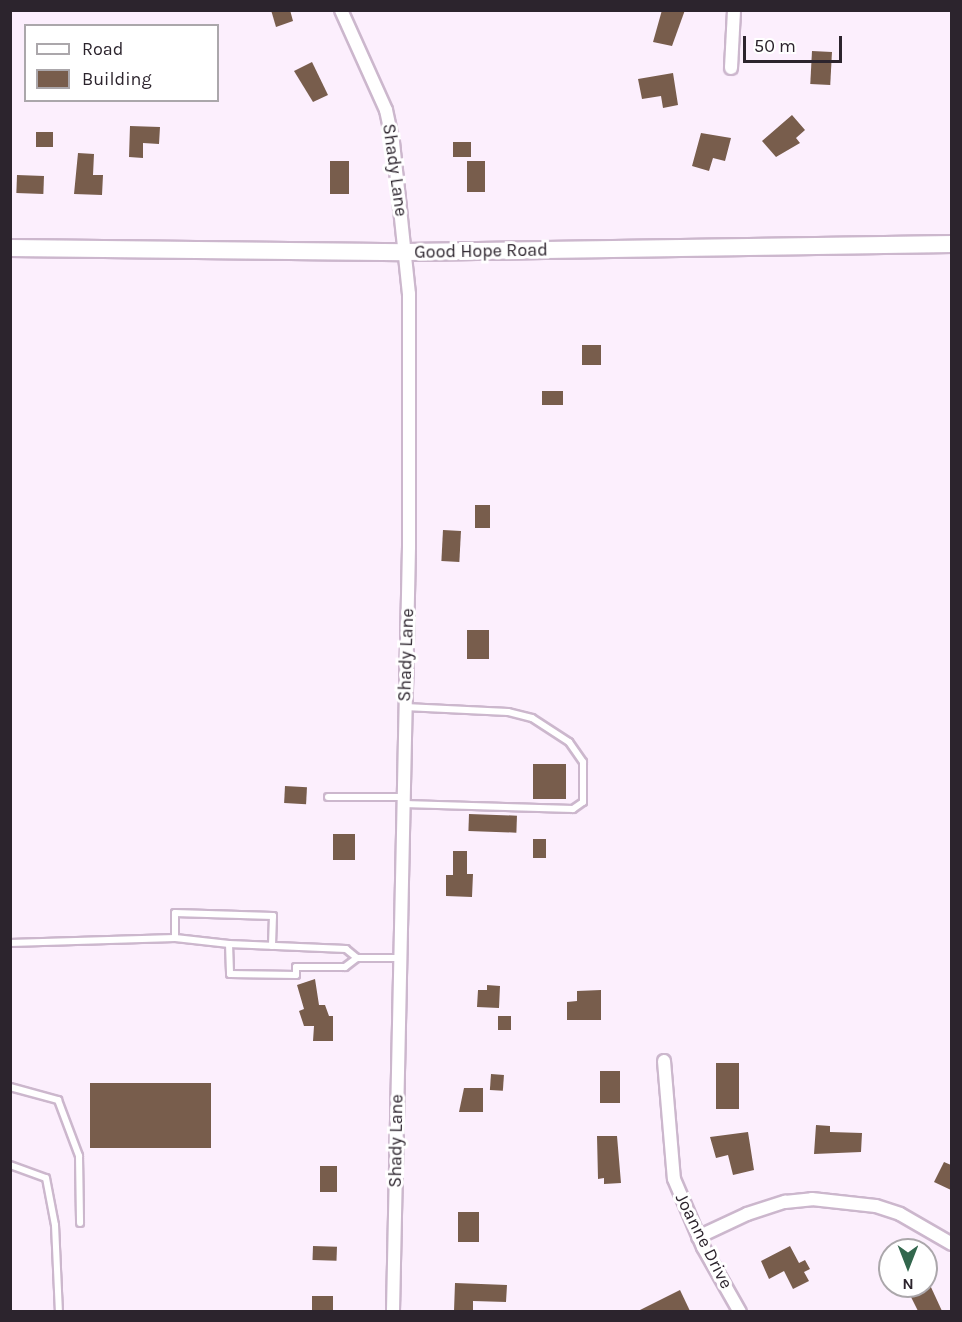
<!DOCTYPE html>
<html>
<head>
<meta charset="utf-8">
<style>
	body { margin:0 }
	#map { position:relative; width:962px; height:1322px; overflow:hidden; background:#fceffd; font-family:Karla,sans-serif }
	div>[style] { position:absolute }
	.building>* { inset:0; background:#785d4c; transform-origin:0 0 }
	.roads { filter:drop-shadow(2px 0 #ccb7cd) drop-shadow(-2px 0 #ccb7cd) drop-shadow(0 2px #ccb7cd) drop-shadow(0 -2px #ccb7cd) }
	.lane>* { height:6px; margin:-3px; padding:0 3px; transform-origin:3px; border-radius:3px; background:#fff }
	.street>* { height:12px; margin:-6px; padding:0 6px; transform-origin:6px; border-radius:6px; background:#fff }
	.secondary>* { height:16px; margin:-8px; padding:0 8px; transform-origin:8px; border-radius:8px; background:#fff }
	span { translate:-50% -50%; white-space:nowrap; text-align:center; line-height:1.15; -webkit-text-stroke:6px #fff; paint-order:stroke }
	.street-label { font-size:18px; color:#2c242d }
	.frame { position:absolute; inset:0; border:12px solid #2c242d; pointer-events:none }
	.legend { position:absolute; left:24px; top:24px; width:195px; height:78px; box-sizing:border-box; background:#fff; border:2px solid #aba7ab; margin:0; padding:8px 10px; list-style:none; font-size:18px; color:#2c242d }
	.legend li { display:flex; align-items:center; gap:12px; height:30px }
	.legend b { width:30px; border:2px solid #aba7ab }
	.north { position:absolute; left:878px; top:1238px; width:60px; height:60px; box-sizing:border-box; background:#fff; border:2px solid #aba7ab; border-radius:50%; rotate:180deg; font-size:16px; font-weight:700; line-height:24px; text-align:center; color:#2c242d }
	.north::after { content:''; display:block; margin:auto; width:21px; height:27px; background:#32674d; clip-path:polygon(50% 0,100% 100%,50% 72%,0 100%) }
	.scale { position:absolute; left:743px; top:36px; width:99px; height:27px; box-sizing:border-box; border:3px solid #2c242d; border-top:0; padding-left:8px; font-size:18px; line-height:21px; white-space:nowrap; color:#2c242d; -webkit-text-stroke:4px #fff; paint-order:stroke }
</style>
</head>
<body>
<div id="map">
	<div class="building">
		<div style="clip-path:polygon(271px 10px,290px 10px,293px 21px,276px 27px)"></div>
		<div style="clip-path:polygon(662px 10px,685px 10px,672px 46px,653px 42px)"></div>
		<div style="left:812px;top:51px;width:20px;height:33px;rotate:3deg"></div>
		<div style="clip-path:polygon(312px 62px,328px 95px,313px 102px,294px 71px)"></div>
		<div style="clip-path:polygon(673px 73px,678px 105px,663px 108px,661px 96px,642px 99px,638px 79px)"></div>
		<div style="clip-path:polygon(792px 115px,805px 130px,796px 138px,800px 143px,776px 157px,762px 141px)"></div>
		<div style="clip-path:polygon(130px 126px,160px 127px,159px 144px,143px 143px,143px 158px,129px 157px)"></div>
		<div style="left:36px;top:132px;width:17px;height:15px"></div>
		<div style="clip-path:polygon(701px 133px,731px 138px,725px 161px,713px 158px,709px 171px,692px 166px)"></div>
		<div style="left:453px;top:142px;width:18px;height:15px"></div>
		<div style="clip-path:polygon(78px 153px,94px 154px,93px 175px,103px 175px,102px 195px,74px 194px)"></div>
		<div style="left:330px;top:161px;width:19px;height:33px"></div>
		<div style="left:467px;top:161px;width:18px;height:31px"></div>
		<div style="left:17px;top:175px;width:27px;height:18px;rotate:2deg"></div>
		<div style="left:582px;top:345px;width:19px;height:20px"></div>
		<div style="left:542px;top:391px;width:21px;height:14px"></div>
		<div style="left:475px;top:505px;width:15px;height:23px"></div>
		<div style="left:443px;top:530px;width:18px;height:31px;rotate:3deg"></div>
		<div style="left:467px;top:630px;width:22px;height:29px"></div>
		<div style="left:533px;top:764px;width:33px;height:35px"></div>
		<div style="left:285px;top:786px;width:22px;height:17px;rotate:3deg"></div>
		<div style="left:469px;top:814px;width:48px;height:17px;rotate:2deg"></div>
		<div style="left:333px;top:834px;width:22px;height:26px"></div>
		<div style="left:533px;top:839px;width:13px;height:19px"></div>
		<div style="clip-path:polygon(453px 851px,467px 851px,467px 874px,473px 874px,472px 897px,446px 896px,446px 875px,453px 875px)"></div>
		<div style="clip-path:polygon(315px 979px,319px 1005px,325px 1005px,329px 1016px,333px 1016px,333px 1041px,313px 1041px,314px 1026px,304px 1026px,299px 1011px,304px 1009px,297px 985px)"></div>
		<div style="clip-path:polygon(487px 985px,500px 986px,499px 1008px,477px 1007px,478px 990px,487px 990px)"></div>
		<div style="clip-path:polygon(601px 990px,601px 1020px,567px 1020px,567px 1002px,577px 1001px,577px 991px)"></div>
		<div style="left:498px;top:1016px;width:13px;height:14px"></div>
		<div style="left:739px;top:1063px;width:46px;height:23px;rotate:90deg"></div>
		<div style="left:600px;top:1071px;width:20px;height:32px"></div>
		<div style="left:491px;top:1074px;width:13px;height:16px;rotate:4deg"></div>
		<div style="left:90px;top:1083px;width:121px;height:65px"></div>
		<div style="clip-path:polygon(464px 1088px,483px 1088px,483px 1112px,459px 1112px)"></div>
		<div style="clip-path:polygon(816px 1125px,830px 1126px,830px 1132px,862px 1133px,861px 1152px,814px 1154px)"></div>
		<div style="clip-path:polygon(748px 1132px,754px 1170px,733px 1175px,728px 1155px,716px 1158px,710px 1137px)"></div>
		<div style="clip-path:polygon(597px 1136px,617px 1136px,621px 1183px,604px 1184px,604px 1178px,598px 1179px)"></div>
		<div style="clip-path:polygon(944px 1162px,951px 1165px,951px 1190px,934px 1182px)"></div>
		<div style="left:320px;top:1166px;width:17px;height:26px"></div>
		<div style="left:458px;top:1212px;width:21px;height:30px"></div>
		<div style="left:313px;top:1246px;width:24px;height:14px;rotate:2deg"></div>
		<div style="clip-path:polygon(790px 1246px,799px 1263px,805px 1260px,810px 1269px,804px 1272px,809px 1281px,793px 1289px,784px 1271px,769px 1279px,761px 1261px)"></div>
		<div style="clip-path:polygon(455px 1283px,507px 1285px,506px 1302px,473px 1301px,473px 1311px,454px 1311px)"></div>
		<div style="clip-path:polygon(930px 1285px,942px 1311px,918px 1311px,910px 1295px)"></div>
		<div style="clip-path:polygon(680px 1290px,690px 1311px,638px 1311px)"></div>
		<div style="left:312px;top:1296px;width:21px;height:15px"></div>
	</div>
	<div class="roads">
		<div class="lane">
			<div style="left:328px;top:797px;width:75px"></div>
			<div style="left:404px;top:804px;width:169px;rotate:1.7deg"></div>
			<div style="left:573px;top:809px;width:12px;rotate:-35deg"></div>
			<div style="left:583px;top:802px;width:40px;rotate:-90deg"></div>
			<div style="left:583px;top:762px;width:24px;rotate:-125deg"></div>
			<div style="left:569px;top:742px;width:44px;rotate:-147deg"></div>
			<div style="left:532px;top:718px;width:25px;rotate:-166deg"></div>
			<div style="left:508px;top:712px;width:103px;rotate:-177.2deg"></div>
			<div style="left:10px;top:943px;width:165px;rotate:-1.7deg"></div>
			<div style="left:229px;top:944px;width:54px;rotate:-173.7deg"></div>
			<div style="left:175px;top:938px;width:25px;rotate:-90deg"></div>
			<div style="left:175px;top:913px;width:98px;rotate:1.8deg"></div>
			<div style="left:273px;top:916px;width:30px;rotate:92deg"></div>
			<div style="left:357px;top:958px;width:14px;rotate:-141deg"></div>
			<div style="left:346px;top:949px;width:117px;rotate:-177.6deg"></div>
			<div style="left:229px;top:944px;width:30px;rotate:88deg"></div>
			<div style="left:230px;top:974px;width:66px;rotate:0.9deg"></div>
			<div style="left:296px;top:975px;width:8px;rotate:-90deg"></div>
			<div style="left:296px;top:967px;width:49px"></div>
			<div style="left:345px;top:967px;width:15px;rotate:-37deg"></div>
			<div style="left:357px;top:958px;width:43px"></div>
			<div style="left:10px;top:1087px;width:50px;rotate:15.2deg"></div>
			<div style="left:58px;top:1100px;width:60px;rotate:69.4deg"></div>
			<div style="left:79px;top:1156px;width:67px;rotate:89.1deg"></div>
			<div style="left:10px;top:1165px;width:38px;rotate:20deg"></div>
			<div style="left:46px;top:1178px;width:48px;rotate:79.2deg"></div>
			<div style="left:55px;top:1225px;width:87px;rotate:87.4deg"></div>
		</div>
		<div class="street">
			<div style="left:341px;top:10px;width:110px;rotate:65.8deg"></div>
			<div style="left:386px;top:110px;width:33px;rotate:78deg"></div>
			<div style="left:393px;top:142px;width:153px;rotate:84deg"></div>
			<div style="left:409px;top:294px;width:253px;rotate:90deg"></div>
			<div style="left:409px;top:547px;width:765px;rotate:91.2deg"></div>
			<div style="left:731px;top:68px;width:58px;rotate:-87deg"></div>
			<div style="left:664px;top:1061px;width:118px;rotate:85.2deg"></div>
			<div style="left:674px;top:1179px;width:74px;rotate:66.9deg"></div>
			<div style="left:703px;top:1247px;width:75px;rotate:60.4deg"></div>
			<div style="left:698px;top:1237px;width:54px;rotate:-25.1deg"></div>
			<div style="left:747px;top:1214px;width:40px;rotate:-18deg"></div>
			<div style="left:785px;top:1202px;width:27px;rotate:-6deg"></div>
			<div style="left:812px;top:1199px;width:64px;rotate:6.2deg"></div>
			<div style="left:876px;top:1206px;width:25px;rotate:18deg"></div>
			<div style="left:900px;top:1214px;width:60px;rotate:30deg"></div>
		</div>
		<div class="secondary">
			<div style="left:10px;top:248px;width:396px;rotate:0.6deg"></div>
			<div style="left:406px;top:252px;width:546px;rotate:-0.84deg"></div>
		</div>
	</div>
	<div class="street-label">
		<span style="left:395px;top:170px;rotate:82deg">Shady Lane</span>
		<span style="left:481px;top:251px;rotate:-1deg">Good Hope Road</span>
		<span style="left:406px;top:655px;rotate:-88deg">Shady Lane</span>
		<span style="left:396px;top:1141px;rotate:-89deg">Shady Lane</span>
		<span style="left:704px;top:1241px;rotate:63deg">Joanne Drive</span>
	</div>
	<div class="frame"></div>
	<ul class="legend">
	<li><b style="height:8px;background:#fff"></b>Road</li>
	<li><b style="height:16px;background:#785d4c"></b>Building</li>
	</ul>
	<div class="north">N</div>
	<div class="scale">50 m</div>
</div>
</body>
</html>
